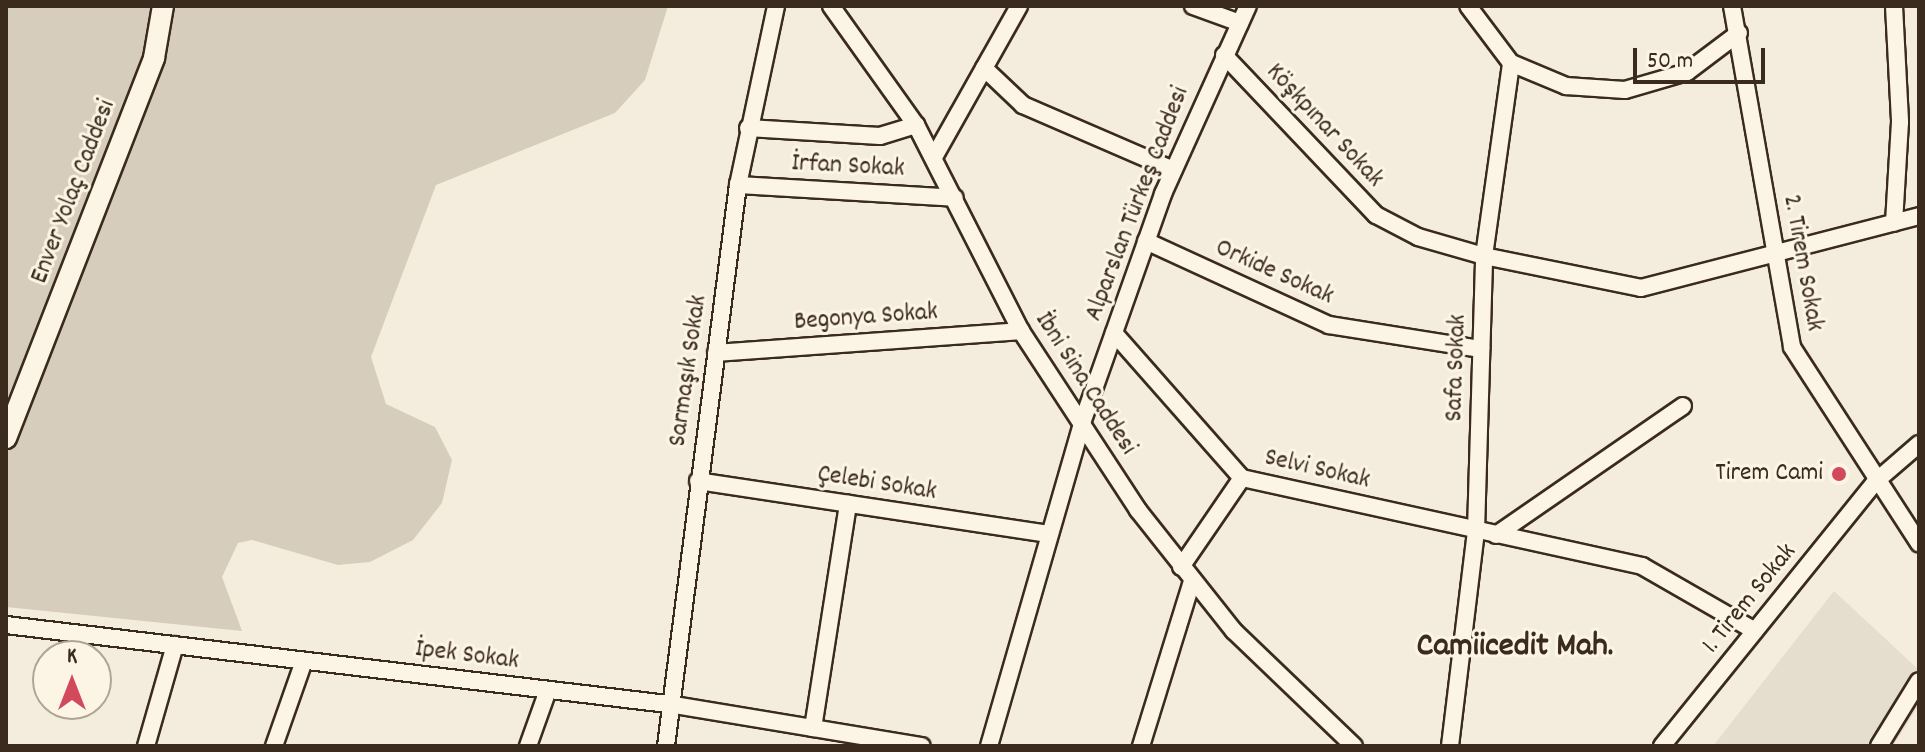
<!DOCTYPE html>
<html>
<head>
<meta charset="utf-8">
<style>
	body { margin:0 }
	#map { position:relative; width:1925px; height:752px; overflow:hidden; background:#f4eddd; font-family:Dekko,sans-serif }
	div>[style] { position:absolute }
	.built>* { inset:0; background:#e5ddce }
	.green>* { inset:0; background:#d6cdbd }
	.roads { filter:drop-shadow(2px 0 #3b2a1e) drop-shadow(-2px 0 #3b2a1e) drop-shadow(0 2px #3b2a1e) drop-shadow(0 -2px #3b2a1e) }
	.minor>* { height:16px; margin:-8px; padding:0 8px; transform-origin:8px; border-radius:8px; background:#fcf5e5 }
	.tertiary>* { height:20px; margin:-10px; padding:0 10px; transform-origin:10px; border-radius:10px; background:#fcf5e5 }
	.dots>* { width:22px; height:22px; translate:-50% -50%; box-sizing:border-box; border:4px solid #fcf5e5; border-radius:50% }
	span { translate:-50% -50%; white-space:nowrap; text-align:center; line-height:1.15; -webkit-text-stroke:6px #fcf5e5; paint-order:stroke }
	.street-label { font-size:26px; color:#3b2a1e }
	.poi-label { font-size:26px; color:#3b2a1e }
	.right { translate:-100% -50%; text-align:right }
	.district-label { font-size:34px; color:#3b2a1e; font-weight:700 }
	.frame { position:absolute; inset:0; border:8px solid #3b2a1e; pointer-events:none }
	.north { position:absolute; left:32px; top:640px; width:80px; height:80px; box-sizing:border-box; background:#fcf5e5; border:2px solid #afa495; border-radius:50%; rotate:0deg; font-size:22px; font-weight:700; line-height:32px; text-align:center; color:#3b2a1e }
	.north::after { content:''; display:block; margin:auto; width:28px; height:36px; background:#d1495b; clip-path:polygon(50% 0,100% 100%,50% 72%,0 100%) }
	.scale { position:absolute; left:1633px; top:48px; width:132px; height:36px; box-sizing:border-box; border:4px solid #3b2a1e; border-top:0; padding-left:10px; font-size:24px; line-height:28px; white-space:nowrap; color:#3b2a1e; -webkit-text-stroke:6px #fcf5e5; paint-order:stroke }
</style>
</head>
<body>
<div id="map">
	<div class="built">
		<div style="clip-path:polygon(1834px 591px,1919px 670px,1919px 705px,1893px 746px,1713px 746px)"></div>
	</div>
	<div class="green">
		<div style="clip-path:polygon(6px 6px,668px 6px,645px 80px,615px 113px,436px 185px,371px 357px,386px 404px,435px 427px,452px 460px,442px 503px,413px 540px,370px 562px,338px 565px,252px 540px,238px 543px,222px 577px,242px 631px,6px 607px)"></div>
	</div>
	<div class="roads">
		<div class="minor">
			<div style="left:831px;top:6px;width:146px;rotate:54.5deg"></div>
			<div style="left:916px;top:125px;width:231px;rotate:63deg"></div>
			<div style="left:1021px;top:331px;width:214px;rotate:56.8deg"></div>
			<div style="left:1138px;top:510px;width:154px;rotate:51.6deg"></div>
			<div style="left:1234px;top:631px;width:166px;rotate:43.8deg"></div>
			<div style="left:1193px;top:6px;width:50px;rotate:19.9deg"></div>
			<div style="left:1732px;top:6px;width:346px;rotate:80deg"></div>
			<div style="left:1792px;top:347px;width:234px;rotate:57.1deg"></div>
			<div style="left:1894px;top:6px;width:116px;rotate:87deg"></div>
			<div style="left:1900px;top:122px;width:101px;rotate:93.4deg"></div>
			<div style="left:1224px;top:55px;width:221px;rotate:46.5deg"></div>
			<div style="left:1376px;top:215px;width:47px;rotate:27.6deg"></div>
			<div style="left:1418px;top:237px;width:69px;rotate:16.1deg"></div>
			<div style="left:1484px;top:256px;width:160px;rotate:11.5deg"></div>
			<div style="left:1641px;top:288px;width:287px;rotate:-14.5deg"></div>
			<div style="left:1511px;top:63px;width:60px;rotate:22.7deg"></div>
			<div style="left:1566px;top:86px;width:59px;rotate:3.9deg"></div>
			<div style="left:1625px;top:90px;width:65px;rotate:-16.2deg"></div>
			<div style="left:1687px;top:72px;width:65px;rotate:-36.9deg"></div>
			<div style="left:984px;top:68px;width:54px;rotate:43.5deg"></div>
			<div style="left:1023px;top:105px;width:163px;rotate:23.4deg"></div>
			<div style="left:748px;top:128px;width:132px;rotate:3.5deg"></div>
			<div style="left:880px;top:136px;width:38px;rotate:-17deg"></div>
			<div style="left:934px;top:157px;width:173px;rotate:-60.6deg"></div>
			<div style="left:738px;top:185px;width:217px;rotate:3.4deg"></div>
			<div style="left:1146px;top:241px;width:201px;rotate:24.7deg"></div>
			<div style="left:1329px;top:325px;width:154px;rotate:9deg"></div>
			<div style="left:1114px;top:333px;width:193px;rotate:48.6deg"></div>
			<div style="left:1242px;top:478px;width:410px;rotate:12.4deg"></div>
			<div style="left:1642px;top:566px;width:130px;rotate:29.9deg"></div>
			<div style="left:716px;top:353px;width:306px;rotate:-4.1deg"></div>
			<div style="left:698px;top:481px;width:355px;rotate:8.6deg"></div>
			<div style="left:1496px;top:535px;width:227px;rotate:-34.6deg"></div>
			<div style="left:1181px;top:567px;width:108px;rotate:-55.6deg"></div>
			<div style="left:6px;top:625px;width:667px;rotate:6.81deg"></div>
			<div style="left:668px;top:704px;width:257px;rotate:9.4deg"></div>
			<div style="left:813px;top:728px;width:227px;rotate:-81.1deg"></div>
			<div style="left:146px;top:746px;width:105px;rotate:-74deg"></div>
			<div style="left:274px;top:746px;width:90px;rotate:-70.6deg"></div>
			<div style="left:528px;top:746px;width:59px;rotate:-70.3deg"></div>
			<div style="left:666px;top:746px;width:566px;rotate:-82.69deg"></div>
			<div style="left:738px;top:185px;width:183px;rotate:-78deg"></div>
			<div style="left:989px;top:746px;width:336px;rotate:-73.9deg"></div>
			<div style="left:1082px;top:423px;width:243px;rotate:-70.5deg"></div>
			<div style="left:1163px;top:194px;width:206px;rotate:-65.7deg"></div>
			<div style="left:1141px;top:746px;width:173px;rotate:-72.8deg"></div>
			<div style="left:1450px;top:746px;width:217px;rotate:-83.1deg"></div>
			<div style="left:1476px;top:531px;width:275px;rotate:-88.3deg"></div>
			<div style="left:1484px;top:256px;width:195px;rotate:-82deg"></div>
			<div style="left:1511px;top:63px;width:71px;rotate:-127deg"></div>
			<div style="left:1662px;top:746px;width:339px;rotate:-51.1deg"></div>
			<div style="left:1875px;top:482px;width:58px;rotate:-40.8deg"></div>
			<div style="left:1879px;top:746px;width:76px;rotate:-58.4deg"></div>
		</div>
		<div class="tertiary">
			<div style="left:6px;top:438px;width:408px;rotate:-68.7deg"></div>
			<div style="left:154px;top:58px;width:53px;rotate:-80.2deg"></div>
		</div>
	</div>
	<div class="dots">
		<div style="left:1839px;top:474px;background:#d1495b"></div>
	</div>
	<div class="street-label">
		<span style="left:1324px;top:126px;rotate:47deg">Köşkpınar Sokak</span>
		<span style="left:848px;top:167px;rotate:3deg">İrfan Sokak</span>
		<span style="left:74px;top:192px;rotate:-69deg">Enver Yolaç Caddesi</span>
		<span style="left:1138px;top:204px;rotate:-69deg">Alparslan Türkeş Caddesi</span>
		<span style="left:1802px;top:263px;rotate:80deg">2. Tirem Sokak</span>
		<span style="left:1274px;top:273px;rotate:24deg">Orkide Sokak</span>
		<span style="left:866px;top:318px;rotate:-4deg">Begonya Sokak</span>
		<span style="left:1457px;top:368px;rotate:-88deg">Safa Sokak</span>
		<span style="left:689px;top:371px;rotate:-82deg">Sarmaşık Sokak</span>
		<span style="left:1085px;top:384px;rotate:57deg">İbni Sina Caddesi</span>
		<span style="left:1317px;top:470px;rotate:13deg">Selvi Sokak</span>
		<span style="left:877px;top:484px;rotate:9deg">Çelebi Sokak</span>
		<span style="left:1750px;top:599px;rotate:-51deg">1. Tirem Sokak</span>
		<span style="left:467px;top:656px;rotate:7deg">İpek Sokak</span>
	</div>
	<div class="poi-label">
		<span class="right" style="left:1823px;top:474px">Tirem Cami</span>
	</div>
	<div class="district-label">
		<span style="left:1515px;top:648px">Camiicedit Mah.</span>
	</div>
	<div class="frame"></div>
	<div class="north">K</div>
	<div class="scale">50 m</div>
</div>
</body>
</html>
